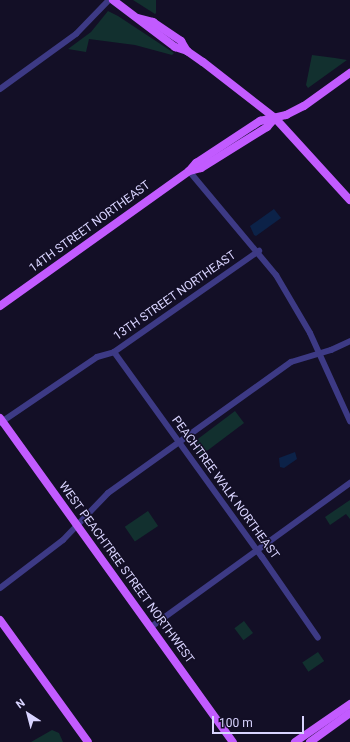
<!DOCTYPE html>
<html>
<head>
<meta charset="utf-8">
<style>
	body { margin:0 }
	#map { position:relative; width:350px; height:742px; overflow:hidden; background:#130f26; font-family:Roboto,sans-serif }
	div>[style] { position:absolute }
	.green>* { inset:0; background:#12302f; transform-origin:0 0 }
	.water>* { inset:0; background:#0c2248 }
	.minor>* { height:6px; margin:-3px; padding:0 3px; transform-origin:3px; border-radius:3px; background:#3d3a85 }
	.major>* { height:8px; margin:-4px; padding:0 4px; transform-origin:4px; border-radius:4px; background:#c25bff }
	span { translate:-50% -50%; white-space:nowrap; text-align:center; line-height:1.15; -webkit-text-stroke:3px #130f26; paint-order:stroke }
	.street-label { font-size:12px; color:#d9d4ff }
	.north { position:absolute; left:8px; top:694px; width:40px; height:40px; -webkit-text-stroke:3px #130f26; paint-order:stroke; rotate:324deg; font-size:11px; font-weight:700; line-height:16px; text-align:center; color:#d9d4ff }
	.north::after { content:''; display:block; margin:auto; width:14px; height:18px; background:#d9d4ff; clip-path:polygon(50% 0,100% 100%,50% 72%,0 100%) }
	.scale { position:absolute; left:212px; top:716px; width:92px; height:18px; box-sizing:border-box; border:2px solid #d9d4ff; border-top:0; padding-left:5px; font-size:12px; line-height:14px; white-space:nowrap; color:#d9d4ff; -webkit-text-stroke:3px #130f26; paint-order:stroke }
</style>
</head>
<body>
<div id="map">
	<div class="green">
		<div style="clip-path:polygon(133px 0,156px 0,156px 13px,155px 14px)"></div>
		<div style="clip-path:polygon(108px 11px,118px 16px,174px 53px,172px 55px,135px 45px,89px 39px,86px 52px,68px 49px,91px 32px)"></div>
		<div style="clip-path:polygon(312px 55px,335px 58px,347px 60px,308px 88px,306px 85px)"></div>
		<div style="left:235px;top:411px;width:15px;height:54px;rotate:53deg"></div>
		<div style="clip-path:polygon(350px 500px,350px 519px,346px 514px,330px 525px,325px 517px)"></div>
		<div style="left:148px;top:511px;width:18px;height:28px;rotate:56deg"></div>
		<div style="left:244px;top:621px;width:15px;height:12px;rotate:53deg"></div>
		<div style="left:318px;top:652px;width:11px;height:19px;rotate:56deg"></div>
		<div style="clip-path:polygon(52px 730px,59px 733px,63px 742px,31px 742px)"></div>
	</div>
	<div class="water">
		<div style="clip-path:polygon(274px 209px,281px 218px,256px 236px,254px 235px,250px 226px)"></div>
		<div style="clip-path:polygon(295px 452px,297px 459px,284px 468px,280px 467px,279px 458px)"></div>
	</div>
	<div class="minor">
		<div style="left:0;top:89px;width:94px;rotate:-35.9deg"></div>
		<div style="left:76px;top:34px;width:47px;rotate:-45.9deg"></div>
		<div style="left:189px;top:171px;width:136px;rotate:50.1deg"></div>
		<div style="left:276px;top:275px;width:67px;rotate:59.6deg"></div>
		<div style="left:310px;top:333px;width:97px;rotate:65.6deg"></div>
		<div style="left:114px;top:352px;width:253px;rotate:54.2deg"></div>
		<div style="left:262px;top:557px;width:98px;rotate:55.3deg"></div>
		<div style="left:0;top:423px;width:117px;rotate:-34.2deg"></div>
		<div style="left:97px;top:357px;width:18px;rotate:-16deg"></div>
		<div style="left:114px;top:352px;width:177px;rotate:-34.9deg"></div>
		<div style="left:0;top:588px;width:79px;rotate:-37.3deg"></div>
		<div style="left:63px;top:540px;width:65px;rotate:-46.2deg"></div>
		<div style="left:108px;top:493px;width:225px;rotate:-35.6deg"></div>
		<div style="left:291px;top:362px;width:42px;rotate:-16.7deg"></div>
		<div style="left:331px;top:350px;width:21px;rotate:-25deg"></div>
		<div style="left:151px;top:627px;width:246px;rotate:-35.9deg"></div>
	</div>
	<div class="major">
		<div style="left:113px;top:0;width:78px;rotate:37.2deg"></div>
		<div style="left:175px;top:47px;width:13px;rotate:18deg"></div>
		<div style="left:187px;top:51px;width:19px;rotate:35deg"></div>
		<div style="left:203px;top:62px;width:91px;rotate:37.9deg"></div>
		<div style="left:275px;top:118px;width:111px;rotate:47.6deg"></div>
		<div style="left:138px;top:18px;width:16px;rotate:15deg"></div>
		<div style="left:153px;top:22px;width:34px;rotate:34deg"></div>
		<div style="left:181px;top:41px;width:12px;rotate:59deg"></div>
		<div style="left:189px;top:171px;width:12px;rotate:-14deg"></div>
		<div style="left:201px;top:168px;width:78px;rotate:-31.8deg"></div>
		<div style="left:267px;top:127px;width:12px;rotate:-48deg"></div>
		<div style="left:0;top:306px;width:232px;rotate:-35.5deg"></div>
		<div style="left:189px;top:171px;width:11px;rotate:-49deg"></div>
		<div style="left:196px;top:163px;width:77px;rotate:-33.3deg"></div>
		<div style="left:260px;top:121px;width:27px;rotate:-13deg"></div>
		<div style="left:286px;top:115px;width:20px;rotate:-27deg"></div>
		<div style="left:304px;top:106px;width:57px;rotate:-35.7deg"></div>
		<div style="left:0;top:418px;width:399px;rotate:54.3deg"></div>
		<div style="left:0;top:620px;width:150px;rotate:54.2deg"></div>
		<div style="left:295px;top:742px;width:67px;rotate:-34.6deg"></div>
		<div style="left:310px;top:742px;width:49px;rotate:-35.9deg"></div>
	</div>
	<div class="street-label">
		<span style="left:90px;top:227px;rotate:-36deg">14TH STREET NORTHEAST</span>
		<span style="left:175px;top:296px;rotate:-35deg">13TH STREET NORTHEAST</span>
		<span style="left:225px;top:488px;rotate:54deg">PEACHTREE WALK NORTHEAST</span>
		<span style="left:126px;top:573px;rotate:54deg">WEST PEACHTREE STREET NORTHWEST</span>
	</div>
	<div class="north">N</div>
	<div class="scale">100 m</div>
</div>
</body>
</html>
